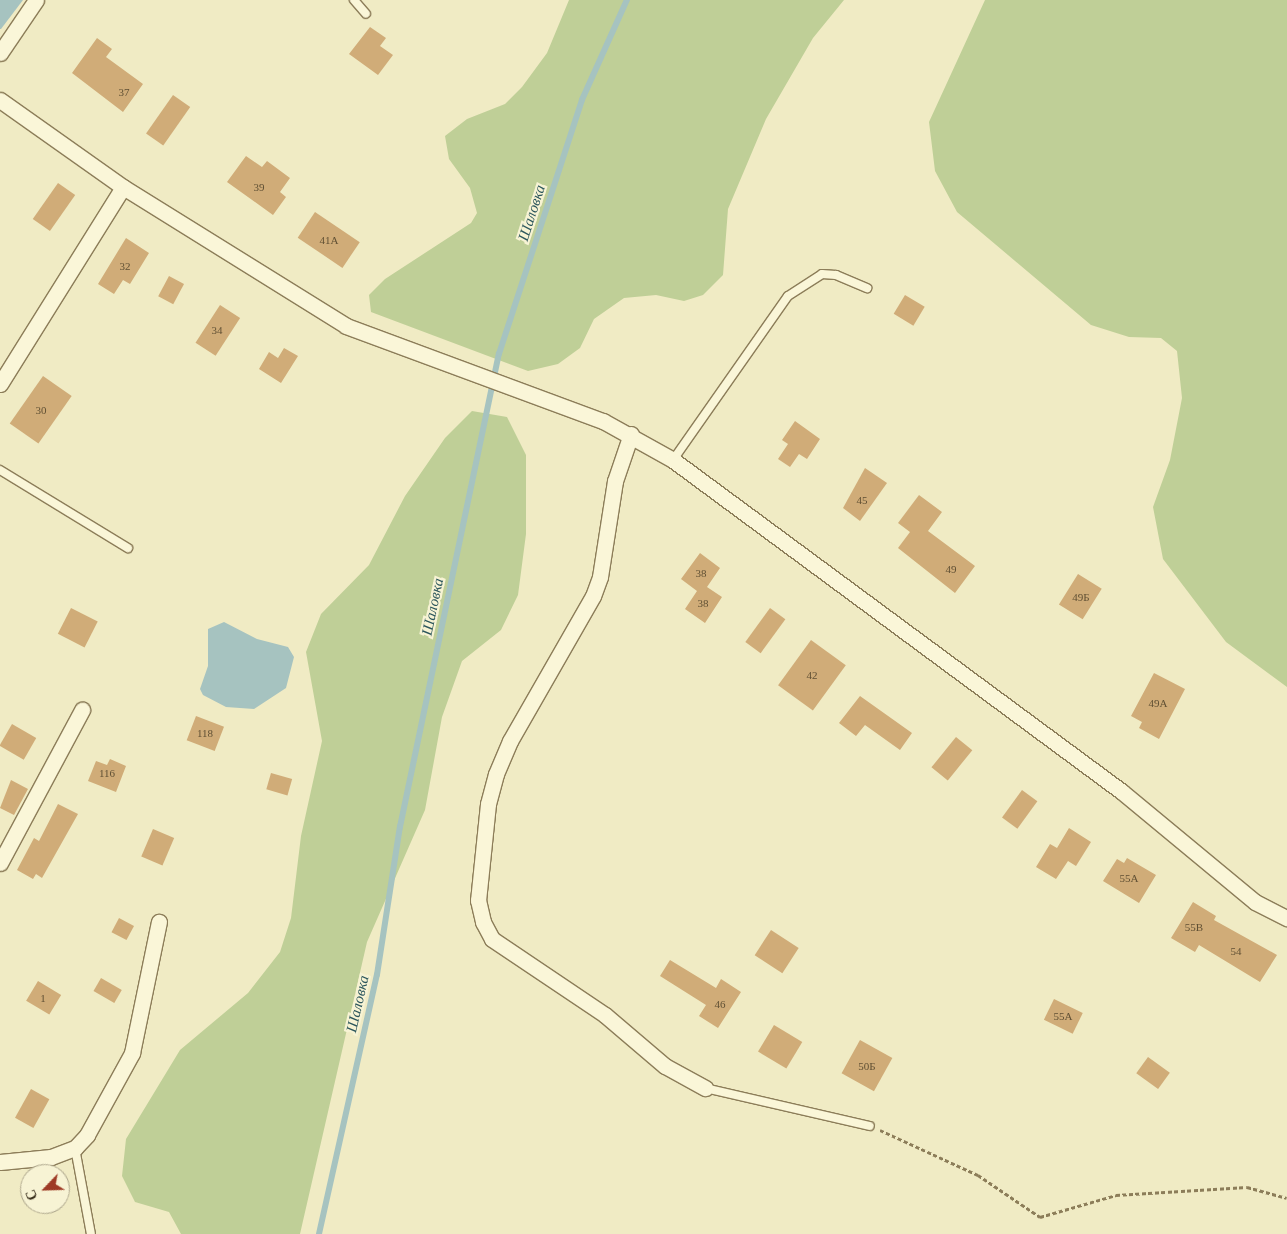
<!DOCTYPE html>
<html>
<head>
<meta charset="utf-8">
<style>
	body { margin:0 }
	#map { position:relative; width:1287px; height:1234px; overflow:hidden; background:#f0ebc4; font-family:"Times New Roman",serif }
	div>[style] { position:absolute }
	.green>* { inset:0; background:#bfcf97 }
	.water>* { inset:0; background:#a6c3c0 }
	.stream>* { height:5.5px; margin:-2.75px; padding:0 2.75px; transform-origin:2.75px; border-radius:2.75px; background:#a6c3c0 }
	.building>* { inset:0; background:#d0ac78; transform-origin:0 0 }
	.path>* { height:3px; margin-top:-1.5px; transform-origin:0; background:repeating-linear-gradient(90deg,#8c7d59 0 4px,transparent 0 6.5px) }
	.roads { filter:drop-shadow(1px 0 #8c7d59) drop-shadow(-1px 0 #8c7d59) drop-shadow(0 1px #8c7d59) drop-shadow(0 -1px #8c7d59) }
	.service>* { height:8px; margin:-4px; padding:0 4px; transform-origin:4px; border-radius:4px; background:#faf6d8 }
	.minor>* { height:15px; margin:-7.5px; padding:0 7.5px; transform-origin:7.5px; border-radius:7.5px; background:#faf6d8 }
	span { translate:-50% -50%; white-space:nowrap; text-align:center; line-height:1.15; -webkit-text-stroke:4.5px #f7f3d4; paint-order:stroke }
	.number-label { font-size:11px; color:#605034 }
	.number-label span { -webkit-text-stroke-width:0 }
	.water-label { font-size:15px; color:#2c565c; font-style:italic }
	.north { position:absolute; left:20px; top:1164px; width:50px; height:50px; box-sizing:border-box; background:#f7f3d4; border:1px solid #aca58b; border-radius:50%; rotate:246deg; font-size:14px; font-weight:700; line-height:20px; text-align:center; color:#3b311e }
	.north::after { content:''; display:block; margin:auto; width:18px; height:22px; background:#9e3b26; clip-path:polygon(50% 0,100% 100%,50% 72%,0 100%) }
</style>
</head>
<body>
<div id="map">
	<div class="green">
		<div style="clip-path:polygon(569px 0,844px 0,813px 38px,766px 119px,728px 209px,723px 275px,703px 295px,684px 301px,656px 295px,624px 298px,594px 319px,580px 348px,558px 364px,528px 371px,371px 312px,369px 295px,385px 279px,471px 223px,477px 213px,470px 188px,449px 159px,445px 136px,467px 119px,505px 104px,522px 87px,547px 53px)"></div>
		<div style="clip-path:polygon(985px 0,1287px 0,1287px 687px,1226px 642px,1163px 559px,1153px 507px,1170px 460px,1182px 398px,1177px 351px,1161px 338px,1129px 337px,1091px 325px,957px 212px,935px 171px,929px 122px)"></div>
		<div style="clip-path:polygon(472px 411px,507px 417px,526px 455px,526px 534px,518px 595px,501px 630px,462px 661px,442px 717px,425px 810px,367px 942px,300px 1234px,181px 1234px,169px 1212px,135px 1202px,122px 1176px,126px 1139px,180px 1050px,248px 993px,280px 952px,291px 918px,301px 836px,322px 741px,306px 652px,321px 614px,369px 565px,405px 496px,445px 438px)"></div>
	</div>
	<div class="water">
		<div style="clip-path:polygon(0 0,23px 0,1px 29px,0 29px)"></div>
		<div style="clip-path:polygon(224px 622px,257px 639px,288px 647px,294px 657px,286px 688px,254px 709px,226px 707px,203px 695px,200px 689px,208px 666px,208px 629px)"></div>
	</div>
	<div class="stream">
		<div style="left:319px;top:1234px;width:265px;rotate:-77.4deg"></div>
		<div style="left:377px;top:975px;width:150px;rotate:-81.2deg"></div>
		<div style="left:400px;top:827px;width:483px;rotate:-78.2deg"></div>
		<div style="left:499px;top:354px;width:267px;rotate:-71.9deg"></div>
		<div style="left:582px;top:100px;width:110px;rotate:-65.8deg"></div>
	</div>
	<div class="building">
		<div style="clip-path:polygon(370px 27px,386px 38px,380px 46px,393px 55px,378px 75px,349px 54px)"></div>
		<div style="clip-path:polygon(97px 38px,112px 49px,106px 57px,143px 84px,123px 112px,72px 73px)"></div>
		<div style="left:173px;top:95px;width:21px;height:47px;rotate:35deg"></div>
		<div style="clip-path:polygon(246px 156px,262px 167px,267px 161px,290px 178px,280px 192px,286px 197px,273px 215px,227px 182px)"></div>
		<div style="left:58px;top:183px;width:21px;height:44px;rotate:35deg"></div>
		<div style="left:315px;top:212px;width:54px;height:31px;rotate:34deg"></div>
		<div style="clip-path:polygon(126px 238px,149px 253px,130px 284px,123px 280px,114px 294px,98px 284px)"></div>
		<div style="left:169px;top:276px;width:17px;height:23px;rotate:28deg"></div>
		<div style="left:905px;top:295px;width:23px;height:22px;rotate:31deg"></div>
		<div style="left:220px;top:305px;width:24px;height:45px;rotate:33deg"></div>
		<div style="clip-path:polygon(284px 348px,298px 356px,281px 383px,259px 369px,269px 352px,278px 358px)"></div>
		<div style="left:43px;top:376px;width:35px;height:58px;rotate:35deg"></div>
		<div style="clip-path:polygon(795px 421px,820px 439px,807px 459px,799px 454px,790px 467px,778px 459px,788px 444px,782px 440px)"></div>
		<div style="clip-path:polygon(865px 468px,887px 483px,860px 521px,843px 508px)"></div>
		<div style="clip-path:polygon(919px 495px,942px 512px,928px 531px,975px 566px,955px 593px,898px 548px,910px 532px,898px 523px)"></div>
		<div style="clip-path:polygon(700px 553px,720px 568px,707px 587px,722px 597px,705px 623px,685px 609px,697px 591px,681px 579px)"></div>
		<div style="left:1078px;top:574px;width:28px;height:36px;rotate:32deg"></div>
		<div style="left:71px;top:608px;width:30px;height:29px;rotate:27deg"></div>
		<div style="left:770px;top:608px;width:19px;height:42px;rotate:36deg"></div>
		<div style="left:811px;top:640px;width:43px;height:56px;rotate:36deg"></div>
		<div style="clip-path:polygon(1154px 673px,1185px 689px,1159px 739px,1139px 728px,1142px 722px,1131px 716px)"></div>
		<div style="clip-path:polygon(860px 696px,912px 733px,900px 750px,865px 725px,856px 736px,839px 723px)"></div>
		<div style="left:196px;top:716px;width:30px;height:26px;rotate:21deg"></div>
		<div style="left:12px;top:724px;width:28px;height:25px;rotate:30deg"></div>
		<div style="left:956px;top:737px;width:21px;height:39px;rotate:39deg"></div>
		<div style="clip-path:polygon(110px 759px,126px 766px,116px 792px,88px 781px,96px 761px,107px 765px)"></div>
		<div style="left:271px;top:773px;width:22px;height:17px;rotate:16deg"></div>
		<div style="clip-path:polygon(11px 780px,28px 789px,14px 815px,0 808px)"></div>
		<div style="left:1022px;top:790px;width:19px;height:34px;rotate:36deg"></div>
		<div style="clip-path:polygon(58px 804px,78px 814px,42px 878px,36px 874px,33px 879px,17px 870px,34px 838px,39px 841px)"></div>
		<div style="clip-path:polygon(1069px 828px,1091px 842px,1076px 866px,1068px 861px,1056px 879px,1036px 867px,1050px 844px,1057px 848px)"></div>
		<div style="left:153px;top:829px;width:23px;height:30px;rotate:23deg"></div>
		<div style="clip-path:polygon(1127px 858px,1156px 875px,1139px 903px,1103px 881px,1117px 859px,1124px 863px)"></div>
		<div style="clip-path:polygon(1193px 902px,1216px 916px,1214px 920px,1277px 955px,1260px 982px,1199px 945px,1195px 952px,1171px 938px)"></div>
		<div style="left:119px;top:918px;width:17px;height:16px;rotate:28deg"></div>
		<div style="left:771px;top:930px;width:33px;height:30px;rotate:33deg"></div>
		<div style="clip-path:polygon(670px 960px,716px 988px,721px 979px,741px 992px,718px 1028px,699px 1016px,706px 1005px,660px 976px)"></div>
		<div style="left:101px;top:978px;width:24px;height:15px;rotate:30deg"></div>
		<div style="left:38px;top:981px;width:27px;height:23px;rotate:31deg"></div>
		<div style="left:1054px;top:999px;width:32px;height:23px;rotate:26deg"></div>
		<div style="left:774px;top:1025px;width:33px;height:31px;rotate:31deg"></div>
		<div style="left:860px;top:1040px;width:37px;height:38px;rotate:29deg"></div>
		<div style="left:1148px;top:1057px;width:27px;height:20px;rotate:36deg"></div>
		<div style="left:31px;top:1089px;width:21px;height:33px;rotate:29deg"></div>
	</div>
	<div class="path">
		<div style="left:880px;top:1130px;width:108px;rotate:24.7deg"></div>
		<div style="left:978px;top:1175px;width:75px;rotate:34.1deg"></div>
		<div style="left:1040px;top:1217px;width:79px;rotate:-16.1deg"></div>
		<div style="left:1116px;top:1195px;width:131px;rotate:-3.5deg"></div>
		<div style="left:1247px;top:1187px;width:41px;rotate:15.4deg"></div>
	</div>
	<div class="roads">
		<div class="service">
			<div style="left:354px;top:0;width:18px;rotate:49deg"></div>
			<div style="left:673px;top:460px;width:200px;rotate:-55deg"></div>
			<div style="left:788px;top:296px;width:40px;rotate:-32.9deg"></div>
			<div style="left:822px;top:274px;width:14px;rotate:4deg"></div>
			<div style="left:836px;top:275px;width:34px;rotate:23deg"></div>
			<div style="left:0;top:470px;width:150px;rotate:31.4deg"></div>
			<div style="left:705px;top:1088px;width:169px;rotate:13deg"></div>
			<div style="left:75px;top:1148px;width:87px;rotate:79.5deg"></div>
		</div>
		<div class="minor">
			<div style="left:0;top:53px;width:64px;rotate:-55.8deg"></div>
			<div style="left:0;top:100px;width:151px;rotate:35.3deg"></div>
			<div style="left:123px;top:187px;width:263px;rotate:31.9deg"></div>
			<div style="left:346px;top:326px;width:274px;rotate:20.3deg"></div>
			<div style="left:603px;top:421px;width:80px;rotate:29.1deg"></div>
			<div style="left:673px;top:460px;width:557px;rotate:36.46deg"></div>
			<div style="left:1121px;top:791px;width:174px;rotate:39.6deg"></div>
			<div style="left:1255px;top:902px;width:36px;rotate:27deg"></div>
			<div style="left:0;top:384px;width:232px;rotate:-58deg"></div>
			<div style="left:631px;top:434px;width:50px;rotate:108.8deg"></div>
			<div style="left:615px;top:481px;width:97px;rotate:98.9deg"></div>
			<div style="left:600px;top:577px;width:20px;rotate:110deg"></div>
			<div style="left:593px;top:596px;width:167px;rotate:119.8deg"></div>
			<div style="left:510px;top:741px;width:36px;rotate:113deg"></div>
			<div style="left:496px;top:774px;width:31px;rotate:105deg"></div>
			<div style="left:488px;top:804px;width:97px;rotate:95.9deg"></div>
			<div style="left:478px;top:900px;width:23px;rotate:77deg"></div>
			<div style="left:483px;top:922px;width:19px;rotate:62deg"></div>
			<div style="left:492px;top:939px;width:136px;rotate:33.9deg"></div>
			<div style="left:605px;top:1015px;width:79px;rotate:40.4deg"></div>
			<div style="left:665px;top:1066px;width:46px;rotate:28.8deg"></div>
			<div style="left:0;top:863px;width:174px;rotate:-61.8deg"></div>
			<div style="left:0;top:1162px;width:51px;rotate:-5.6deg"></div>
			<div style="left:51px;top:1157px;width:26px;rotate:-21deg"></div>
			<div style="left:75px;top:1148px;width:18px;rotate:-47deg"></div>
			<div style="left:87px;top:1135px;width:94px;rotate:-61.2deg"></div>
			<div style="left:132px;top:1053px;width:134px;rotate:-78.4deg"></div>
		</div>
	</div>
	<div class="number-label">
		<span style="left:124px;top:92px">37</span>
		<span style="left:259px;top:187px">39</span>
		<span style="left:329px;top:240px">41А</span>
		<span style="left:125px;top:266px">32</span>
		<span style="left:217px;top:330px">34</span>
		<span style="left:41px;top:410px">30</span>
		<span style="left:862px;top:500px">45</span>
		<span style="left:951px;top:569px">49</span>
		<span style="left:701px;top:573px">38</span>
		<span style="left:1081px;top:597px">49Б</span>
		<span style="left:703px;top:603px">38</span>
		<span style="left:812px;top:675px">42</span>
		<span style="left:1158px;top:703px">49А</span>
		<span style="left:205px;top:733px">118</span>
		<span style="left:107px;top:773px">116</span>
		<span style="left:1129px;top:878px">55А</span>
		<span style="left:1194px;top:927px">55В</span>
		<span style="left:1236px;top:951px">54</span>
		<span style="left:43px;top:998px">1</span>
		<span style="left:720px;top:1004px">46</span>
		<span style="left:1063px;top:1016px">55А</span>
		<span style="left:867px;top:1066px">50Б</span>
	</div>
	<div class="water-label">
		<span style="left:532px;top:213px;rotate:-72deg">Шаловка</span>
		<span style="left:433px;top:607px;rotate:-78deg">Шаловка</span>
		<span style="left:358px;top:1004px;rotate:-77deg">Шаловка</span>
	</div>
	<div class="north">С</div>
</div>
</body>
</html>
